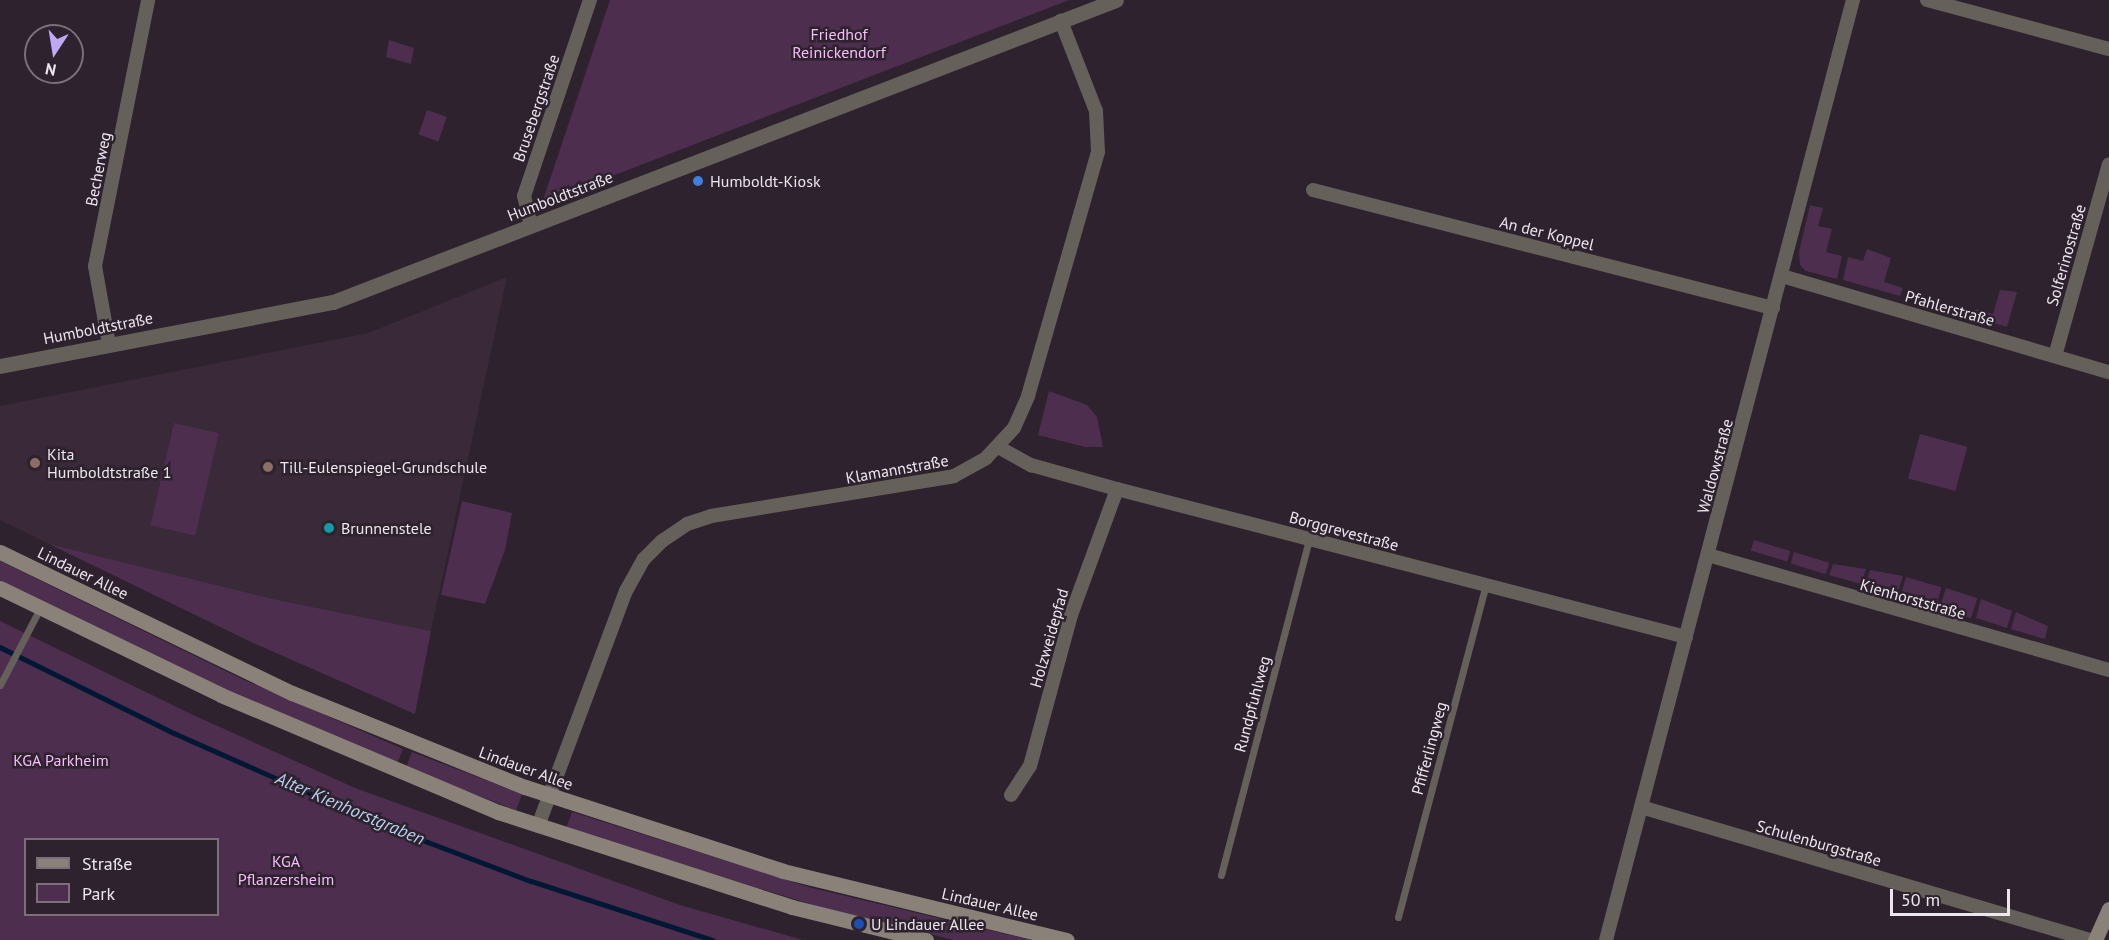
<!DOCTYPE html>
<html>
<head>
<meta charset="utf-8">
<style>
	body { margin:0 }
	#map { position:relative; width:2109px; height:940px; overflow:hidden; background:#2d222d; font-family:"PT Sans",sans-serif }
	div>[style] { position:absolute }
	.built>* { inset:0; background:#392939 }
	.green>* { inset:0; background:#4d2e4f; transform-origin:0 0 }
	.stream>* { height:4.5px; margin:-2.25px; padding:0 2.25px; transform-origin:2.25px; border-radius:2.25px; background:#011834 }
	.service>* { height:7px; margin:-3.5px; padding:0 3.5px; transform-origin:3.5px; border-radius:3.5px; background:#66605a }
	.minor>* { height:14px; margin:-7px; padding:0 7px; transform-origin:7px; border-radius:7px; background:#66605a }
	.tertiary>* { height:15px; margin:-7.5px; padding:0 7.5px; transform-origin:7.5px; border-radius:7.5px; background:#66605a }
	.secondary>* { height:15px; margin:-7.5px; padding:0 7.5px; transform-origin:7.5px; border-radius:7.5px; background:#8a8178 }
	.dots>* { width:16px; height:16px; translate:-50% -50%; box-sizing:border-box; border:3px solid #2d222d; border-radius:50% }
	span { translate:-50% -50%; white-space:nowrap; text-align:center; line-height:1.15; -webkit-text-stroke:5px #2d222d; paint-order:stroke }
	.park-label { font-size:16px; color:#f8bcfc }
	.street-label { font-size:16px; color:#ede6ee }
	.poi-label { font-size:16px; color:#ede6ee }
	.left { translate:0 -50%; text-align:left }
	.water-label { font-size:18px; color:#b7d1f1; font-style:italic }
	.legend { position:absolute; left:24px; top:838px; width:195px; height:78px; box-sizing:border-box; background:#2d222d; border:2px solid #7a707a; margin:0; padding:8px 10px; list-style:none; font-size:18px; color:#ede6ee }
	.legend li { display:flex; align-items:center; gap:12px; height:30px }
	.legend b { width:30px; border:2px solid #7a707a }
	.north { position:absolute; left:24px; top:24px; width:60px; height:60px; box-sizing:border-box; background:#2d222d; border:2px solid #7a707a; border-radius:50%; rotate:192deg; font-size:16px; font-weight:700; line-height:24px; text-align:center; color:#ede6ee }
	.north::after { content:''; display:block; margin:auto; width:21px; height:27px; background:#bfa9f4; clip-path:polygon(50% 0,100% 100%,50% 72%,0 100%) }
	.scale { position:absolute; left:1890px; top:889px; width:120px; height:27px; box-sizing:border-box; border:3px solid #ede6ee; border-top:0; padding-left:8px; font-size:18px; line-height:21px; white-space:nowrap; color:#ede6ee; -webkit-text-stroke:4px #2d222d; paint-order:stroke }
</style>
</head>
<body>
<div id="map">
	<div class="built">
		<div style="clip-path:polygon(507px 277px,431px 631px,273px 599px,49px 544px,0 520px,0 406px,368px 333px)"></div>
	</div>
	<div class="green">
		<div style="clip-path:polygon(610px 0,1069px 0,542px 203px)"></div>
		<div style="clip-path:polygon(389px 40px,414px 48px,411px 64px,386px 57px)"></div>
		<div style="left:427px;top:110px;width:21px;height:26px;rotate:19deg"></div>
		<div style="clip-path:polygon(1810px 205px,1823px 208px,1818px 226px,1832px 229px,1826px 252px,1842px 256px,1837px 279px,1806px 271px,1800px 265px,1799px 252px)"></div>
		<div style="clip-path:polygon(1867px 249px,1891px 258px,1884px 282px,1903px 288px,1900px 296px,1843px 280px,1848px 257px,1863px 261px)"></div>
		<div style="clip-path:polygon(2000px 290px,2017px 292px,2007px 327px,1974px 317px,1976px 309px,1993px 314px)"></div>
		<div style="clip-path:polygon(1049px 391px,1087px 405px,1097px 417px,1103px 447px,1085px 447px,1038px 435px)"></div>
		<div style="left:174px;top:423px;width:46px;height:105px;rotate:13deg"></div>
		<div style="left:1920px;top:434px;width:49px;height:46px;rotate:15deg"></div>
		<div style="clip-path:polygon(462px 501px,512px 513px,505px 550px,485px 604px,441px 595px)"></div>
		<div style="left:1754px;top:540px;width:38px;height:11px;rotate:17deg"></div>
		<div style="clip-path:polygon(49px 544px,273px 599px,431px 631px,415px 714px,251px 642px)"></div>
		<div style="left:1794px;top:552px;width:37px;height:12px;rotate:17deg"></div>
		<div style="clip-path:polygon(0 561px,242px 679px,403px 749px,397px 764px,233px 693px,0 580px)"></div>
		<div style="clip-path:polygon(1833px 564px,1866px 569px,1861px 584px,1829px 575px)"></div>
		<div style="clip-path:polygon(1870px 570px,1903px 576px,1897px 595px,1865px 585px)"></div>
		<div style="left:1906px;top:577px;width:37px;height:20px;rotate:16deg"></div>
		<div style="left:1946px;top:588px;width:33px;height:21px;rotate:18deg"></div>
		<div style="clip-path:polygon(1981px 599px,2012px 611px,2007px 628px,1976px 618px)"></div>
		<div style="clip-path:polygon(2016px 612px,2048px 626px,2045px 639px,2011px 629px)"></div>
		<div style="clip-path:polygon(evenodd,0 621px,191px 714px,355px 788px,680px 905px,803px 940px,0 940px,0 621px,26px 840px,218px 840px,218px 914px,26px 914px,26px 840px)"></div>
		<div style="left:412px;top:752px;width:118px;height:17px;rotate:21deg"></div>
		<div style="clip-path:polygon(572px 812px,812px 888px,1031px 940px,954px 940px,823px 908px,566px 828px)"></div>
	</div>
	<div class="stream">
		<div style="left:0;top:647px;width:194px;rotate:26.3deg"></div>
		<div style="left:174px;top:733px;width:214px;rotate:23.9deg"></div>
		<div style="left:370px;top:820px;width:172px;rotate:20.8deg"></div>
		<div style="left:531px;top:881px;width:191px;rotate:18deg"></div>
	</div>
	<div class="service">
		<div style="left:0;top:685px;width:87px;rotate:-62.5deg"></div>
		<div style="left:1221px;top:875px;width:347px;rotate:-75.3deg"></div>
		<div style="left:1398px;top:917px;width:343px;rotate:-75.2deg"></div>
	</div>
	<div class="minor">
		<div style="left:1927px;top:0;width:188px;rotate:15.1deg"></div>
		<div style="left:1313px;top:190px;width:475px;rotate:14.4deg"></div>
		<div style="left:531px;top:226px;width:31px;rotate:-103deg"></div>
		<div style="left:524px;top:196px;width:207px;rotate:-71.4deg"></div>
		<div style="left:1782px;top:276px;width:341px;rotate:16.4deg"></div>
		<div style="left:109px;top:344px;width:79px;rotate:-100.2deg"></div>
		<div style="left:95px;top:266px;width:271px;rotate:-78.7deg"></div>
		<div style="left:2055px;top:356px;width:199px;rotate:-74.3deg"></div>
		<div style="left:998px;top:447px;width:38px;rotate:29deg"></div>
		<div style="left:1031px;top:465px;width:89px;rotate:15.6deg"></div>
		<div style="left:1117px;top:489px;width:588px;rotate:14.58deg"></div>
		<div style="left:1708px;top:555px;width:417px;rotate:16deg"></div>
		<div style="left:1011px;top:795px;width:35px;rotate:-57deg"></div>
		<div style="left:1030px;top:766px;width:156px;rotate:-74.8deg"></div>
		<div style="left:1071px;top:615px;width:134px;rotate:-69.9deg"></div>
		<div style="left:1641px;top:807px;width:469px;rotate:16.5deg"></div>
		<div style="left:538px;top:826px;width:251px;rotate:-69.5deg"></div>
		<div style="left:626px;top:591px;width:37px;rotate:-61deg"></div>
		<div style="left:644px;top:559px;width:25px;rotate:-45deg"></div>
		<div style="left:662px;top:541px;width:30px;rotate:-34deg"></div>
		<div style="left:687px;top:524px;width:25px;rotate:-18deg"></div>
		<div style="left:711px;top:516px;width:246px;rotate:-9.3deg"></div>
		<div style="left:954px;top:476px;width:37px;rotate:-29deg"></div>
		<div style="left:986px;top:458px;width:41px;rotate:-47deg"></div>
		<div style="left:1014px;top:428px;width:35px;rotate:-66deg"></div>
		<div style="left:1028px;top:396px;width:254px;rotate:-74deg"></div>
		<div style="left:1098px;top:152px;width:41px;rotate:-92.8deg"></div>
		<div style="left:1096px;top:111px;width:97px;rotate:-111.3deg"></div>
		<div style="left:1606px;top:940px;width:972px;rotate:-75.28deg"></div>
	</div>
	<div class="tertiary">
		<div style="left:0;top:366px;width:339px;rotate:-10.9deg"></div>
		<div style="left:333px;top:302px;width:839px;rotate:-21.09deg"></div>
	</div>
	<div class="secondary">
		<div style="left:0;top:552px;width:324px;rotate:25.8deg"></div>
		<div style="left:292px;top:693px;width:251px;rotate:22deg"></div>
		<div style="left:525px;top:787px;width:271px;rotate:18deg"></div>
		<div style="left:783px;top:871px;width:292px;rotate:13.7deg"></div>
		<div style="left:0;top:588px;width:246px;rotate:25.8deg"></div>
		<div style="left:221px;top:695px;width:301px;rotate:22.9deg"></div>
		<div style="left:498px;top:812px;width:309px;rotate:17.9deg"></div>
		<div style="left:792px;top:907px;width:138px;rotate:13.8deg"></div>
		<div style="left:2095px;top:940px;width:34px;rotate:-66deg"></div>
	</div>
	<div class="dots">
		<div style="left:698px;top:181px;background:#3f7fe0"></div>
		<div style="left:35px;top:463px;background:#8d6e63"></div>
		<div style="left:268px;top:467px;background:#8d6e63"></div>
		<div style="left:329px;top:528px;background:#0f9aa8"></div>
		<div style="left:859px;top:924px;background:#1a4fb4"></div>
	</div>
	<div class="park-label">
		<span style="left:839px;top:43px">Friedhof<br>Reinickendorf</span>
		<span style="left:61px;top:760px">KGA Parkheim</span>
		<span style="left:286px;top:870px">KGA<br>Pflanzersheim</span>
	</div>
	<div class="street-label">
		<span style="left:536px;top:108px;rotate:-71deg">Brusebergstraße</span>
		<span style="left:98px;top:169px;rotate:-79deg">Becherweg</span>
		<span style="left:560px;top:196px;rotate:-21deg">Humboldtstraße</span>
		<span style="left:1547px;top:233px;rotate:14deg">An der Koppel</span>
		<span style="left:2066px;top:255px;rotate:-74deg">Solferinostraße</span>
		<span style="left:1950px;top:308px;rotate:16deg">Pfahlerstraße</span>
		<span style="left:98px;top:328px;rotate:-11deg">Humboldtstraße</span>
		<span style="left:1715px;top:466px;rotate:-75deg">Waldowstraße</span>
		<span style="left:897px;top:469px;rotate:-10deg">Klamannstraße</span>
		<span style="left:1344px;top:531px;rotate:15deg">Borggrevestraße</span>
		<span style="left:83px;top:573px;rotate:26deg">Lindauer Allee</span>
		<span style="left:1913px;top:599px;rotate:16deg">Kienhorststraße</span>
		<span style="left:1049px;top:638px;rotate:-74deg">Holzweidepfad</span>
		<span style="left:1252px;top:704px;rotate:-75deg">Rundpfuhlweg</span>
		<span style="left:1429px;top:748px;rotate:-75deg">Pfifferlingweg</span>
		<span style="left:526px;top:768px;rotate:20deg">Lindauer Allee</span>
		<span style="left:1819px;top:843px;rotate:16deg">Schulenburgstraße</span>
		<span style="left:990px;top:904px;rotate:13deg">Lindauer Allee</span>
	</div>
	<div class="poi-label">
		<span class="left" style="left:710px;top:181px">Humboldt-Kiosk</span>
		<span class="left" style="left:47px;top:463px">Kita<br>Humboldtstraße 1</span>
		<span class="left" style="left:280px;top:467px">Till-Eulenspiegel-Grundschule</span>
		<span class="left" style="left:341px;top:528px">Brunnenstele</span>
		<span class="left" style="left:871px;top:924px">U Lindauer Allee</span>
	</div>
	<div class="water-label">
		<span style="left:350px;top:809px;rotate:23deg">Alter Kienhorstgraben</span>
	</div>
	<ul class="legend">
	<li><b style="height:8px;background:#8a8178"></b>Straße</li>
	<li><b style="height:16px;background:#4d2e4f"></b>Park</li>
	</ul>
	<div class="north">N</div>
	<div class="scale">50 m</div>
</div>
</body>
</html>
